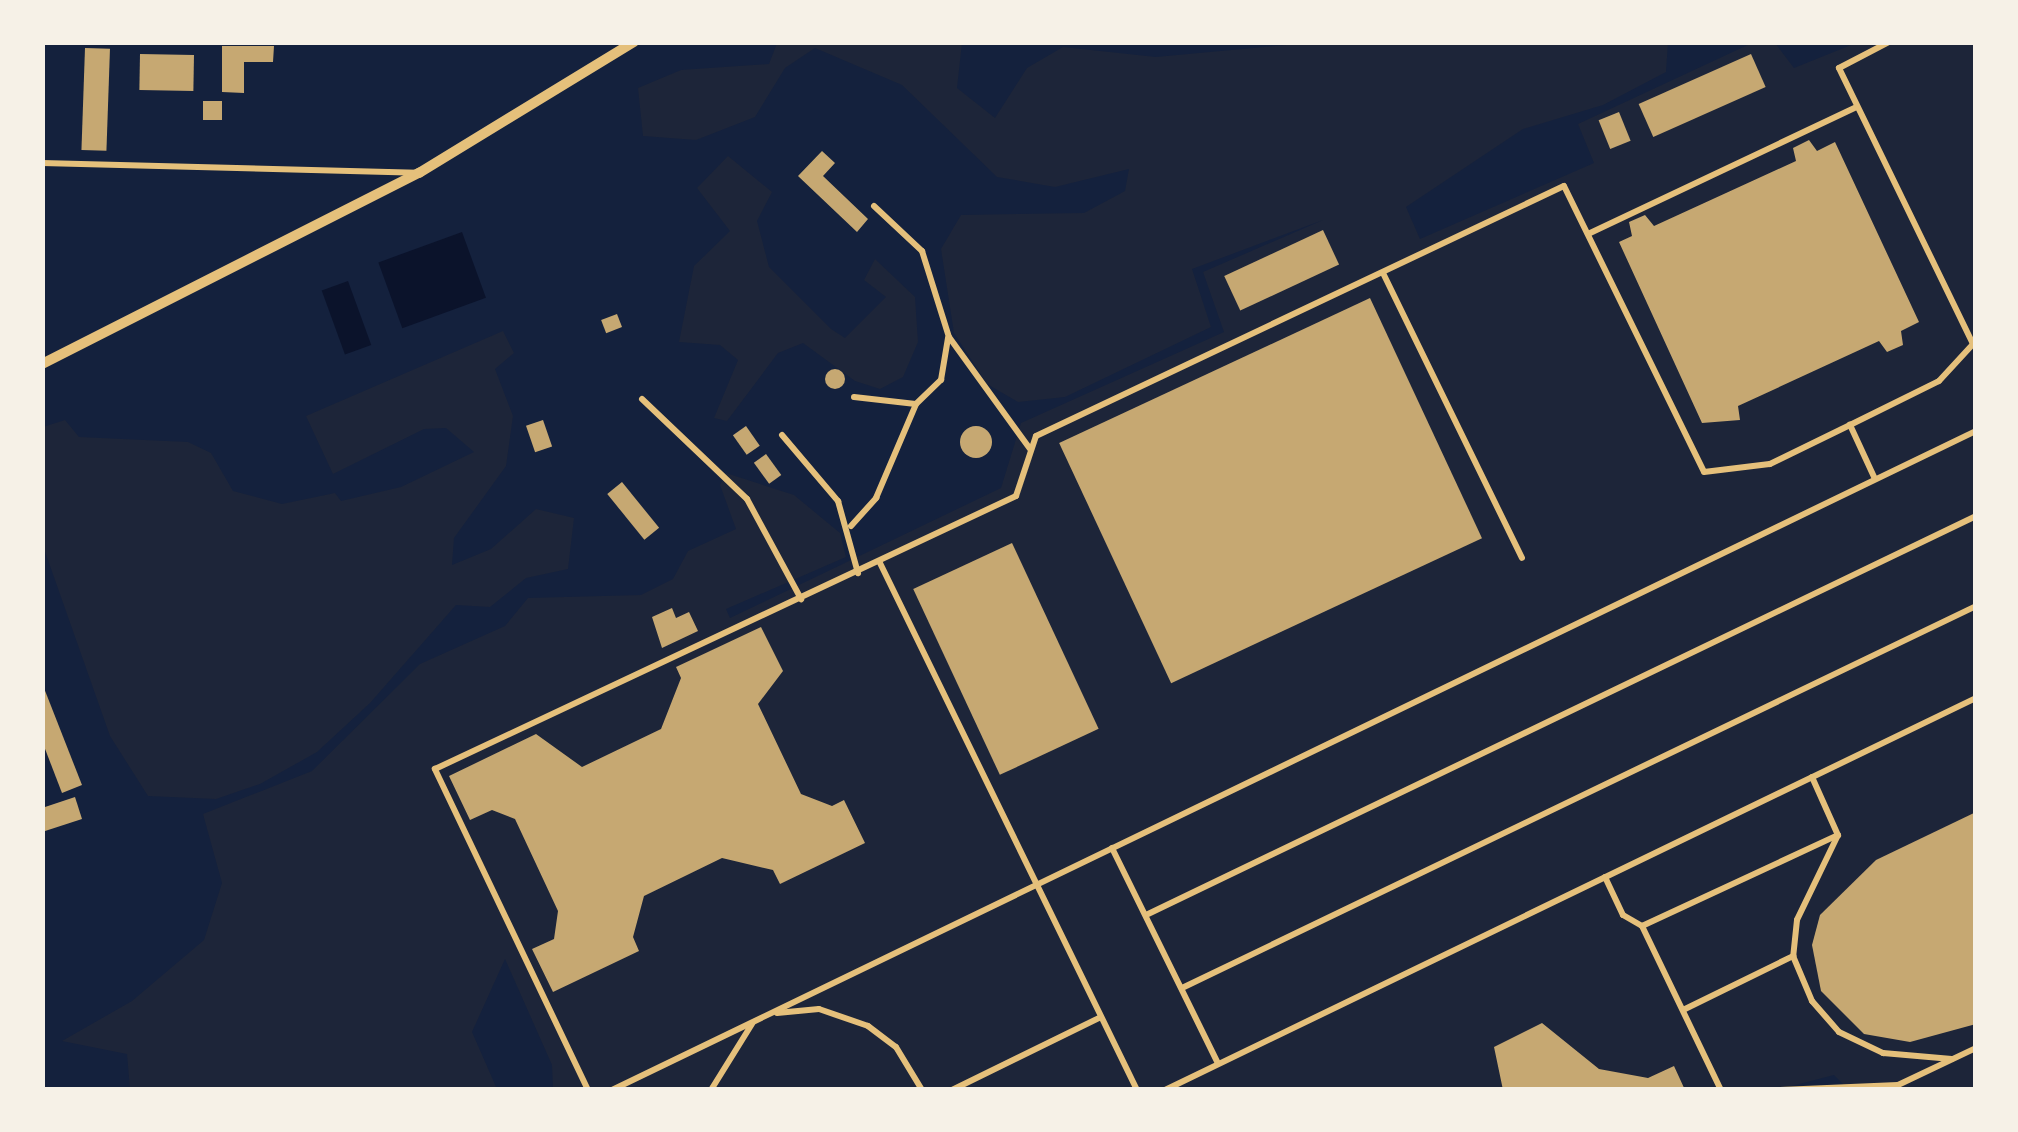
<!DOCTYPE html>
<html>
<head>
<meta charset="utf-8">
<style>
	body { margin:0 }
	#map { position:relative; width:2018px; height:1132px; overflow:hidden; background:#14213d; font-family:Raleway,sans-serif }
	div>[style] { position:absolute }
	.green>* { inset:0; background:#1d2539 }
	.water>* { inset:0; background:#0b132b; transform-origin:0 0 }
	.building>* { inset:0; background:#c6a872; transform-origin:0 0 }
	.round { border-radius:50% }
	.service>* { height:6px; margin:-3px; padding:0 3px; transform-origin:3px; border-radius:3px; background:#e5c07b }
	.minor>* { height:10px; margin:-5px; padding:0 5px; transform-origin:5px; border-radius:5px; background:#e5c07b }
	span { translate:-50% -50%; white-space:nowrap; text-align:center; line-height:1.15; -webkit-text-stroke:9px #f6f1e7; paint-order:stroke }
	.frame { position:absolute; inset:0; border:45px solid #f6f1e7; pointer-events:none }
</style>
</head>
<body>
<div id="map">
	<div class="green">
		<div style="clip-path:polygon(1319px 42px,1668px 43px,1666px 72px,1603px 105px,1523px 129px,1406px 207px,1420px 239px,1594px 163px,1578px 124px,1752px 43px,1775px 43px,1794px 68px,1856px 43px,1975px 43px,1975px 1089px,1798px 1089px,1844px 1085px,1834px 1075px,1776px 1090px,553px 1089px,552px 1065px,505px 959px,472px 1032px,497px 1089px,130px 1089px,127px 1054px,62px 1041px,132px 1001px,204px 940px,222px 883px,203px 814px,312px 771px,420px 664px,505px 626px,528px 598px,641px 595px,673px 579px,688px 551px,736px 529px,720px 485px,726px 473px,794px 495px,840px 533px,846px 557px,726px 609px,730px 618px,1001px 488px,1021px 423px,1224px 332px,1203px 272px,1323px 220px,1192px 269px,1211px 327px,1065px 397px,1018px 402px,987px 384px,954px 333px,941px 249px,961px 215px,1084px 213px,1125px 191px,1129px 169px,1055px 187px,997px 177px,902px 85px,815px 48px,785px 68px,755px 117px,696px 140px,643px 136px,638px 88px,681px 70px,769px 64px,777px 43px,962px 43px,957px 88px,995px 118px,1027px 68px,1063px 47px,1156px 57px)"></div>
		<div style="clip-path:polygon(728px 156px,772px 192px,757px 221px,769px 267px,831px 329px,845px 338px,886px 297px,864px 280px,875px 259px,915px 297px,918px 342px,903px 377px,880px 389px,855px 381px,803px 343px,778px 353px,727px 421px,714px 418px,738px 360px,720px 345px,679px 342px,694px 266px,730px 231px,697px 188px)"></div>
		<div style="clip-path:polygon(503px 331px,514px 353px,495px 369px,513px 416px,506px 466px,454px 538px,452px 565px,491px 549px,536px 509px,574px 518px,568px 569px,526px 578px,490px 607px,456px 605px,370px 703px,317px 752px,260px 784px,216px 799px,148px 796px,110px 736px,43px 546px,43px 427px,65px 420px,79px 437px,188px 442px,211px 453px,233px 491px,282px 504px,335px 493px,341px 501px,401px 487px,474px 452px,446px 428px,424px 429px,333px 474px,306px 416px)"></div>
	</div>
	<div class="water">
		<div style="left:462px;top:232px;width:70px;height:89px;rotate:70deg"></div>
		<div style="left:348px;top:281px;width:68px;height:28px;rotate:70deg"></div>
	</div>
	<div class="building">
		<div style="clip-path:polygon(222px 46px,274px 46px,273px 62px,244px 62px,244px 93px,222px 92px)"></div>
		<div style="left:85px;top:48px;width:25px;height:102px;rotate:2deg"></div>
		<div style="left:140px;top:54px;width:54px;height:36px;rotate:1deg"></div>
		<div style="left:1751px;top:54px;width:36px;height:123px;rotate:66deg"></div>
		<div style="left:203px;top:101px;width:19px;height:19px"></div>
		<div style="left:1619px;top:112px;width:31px;height:22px;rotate:68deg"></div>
		<div style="clip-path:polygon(1809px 140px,1817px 151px,1835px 142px,1919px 322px,1901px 331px,1903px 345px,1887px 352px,1879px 341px,1738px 406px,1740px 420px,1702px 423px,1619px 242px,1632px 236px,1629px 222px,1645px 215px,1654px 226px,1796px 161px,1793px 148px)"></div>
		<div style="clip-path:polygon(822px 151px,835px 163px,823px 176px,868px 219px,857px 232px,798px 176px)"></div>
		<div style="left:1323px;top:230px;width:38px;height:109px;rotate:65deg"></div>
		<div style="left:1370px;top:298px;width:265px;height:343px;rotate:65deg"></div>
		<div style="left:617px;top:314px;width:14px;height:17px;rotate:69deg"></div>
		<div class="round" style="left:825px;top:369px;width:20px;height:20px"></div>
		<div style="left:543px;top:420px;width:28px;height:18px;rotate:71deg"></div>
		<div style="left:746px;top:426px;width:24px;height:16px;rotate:55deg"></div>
		<div class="round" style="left:960px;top:426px;width:32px;height:32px"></div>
		<div style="left:766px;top:454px;width:26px;height:15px;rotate:54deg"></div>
		<div style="left:622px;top:482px;width:59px;height:19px;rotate:51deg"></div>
		<div style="left:1012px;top:543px;width:205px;height:109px;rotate:65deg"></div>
		<div style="clip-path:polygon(672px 608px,676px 618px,689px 612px,698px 631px,662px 648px,652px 617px)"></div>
		<div style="clip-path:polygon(761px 627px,783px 671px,758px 704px,801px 794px,832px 806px,844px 800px,865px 843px,780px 884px,773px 870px,722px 858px,644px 896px,633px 937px,639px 951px,553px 992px,532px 949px,554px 939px,558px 911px,515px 819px,492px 810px,470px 820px,449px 776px,536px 734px,582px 767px,661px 729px,681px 678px,676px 667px)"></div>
		<div style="clip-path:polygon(42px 683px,82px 785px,62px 793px,42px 741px)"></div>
		<div style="clip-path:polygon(75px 797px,82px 819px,42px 832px,42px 808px)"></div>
		<div style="clip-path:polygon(1976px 812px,1976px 1024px,1910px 1042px,1864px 1034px,1821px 991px,1812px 945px,1820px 915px,1876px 860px)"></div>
		<div style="clip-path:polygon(1542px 1023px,1599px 1069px,1648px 1078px,1674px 1066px,1685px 1090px,1503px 1090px,1494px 1047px)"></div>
	</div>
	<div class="service">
		<div style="left:42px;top:163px;width:375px;rotate:1.5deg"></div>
		<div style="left:874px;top:206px;width:66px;rotate:43.2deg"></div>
		<div style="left:922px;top:251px;width:90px;rotate:72.6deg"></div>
		<div style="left:949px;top:337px;width:138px;rotate:54.1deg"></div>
		<div style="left:1588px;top:234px;width:297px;rotate:-25.3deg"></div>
		<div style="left:1383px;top:273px;width:317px;rotate:64deg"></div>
		<div style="left:854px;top:397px;width:62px;rotate:6.4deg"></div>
		<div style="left:642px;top:399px;width:145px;rotate:43.6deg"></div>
		<div style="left:747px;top:499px;width:114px;rotate:61.6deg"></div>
		<div style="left:782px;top:435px;width:87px;rotate:49.7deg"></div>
		<div style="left:838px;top:501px;width:75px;rotate:74.5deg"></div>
		<div style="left:1875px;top:479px;width:60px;rotate:-114.8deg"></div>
		<div style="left:1850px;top:425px;width:99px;rotate:-26.3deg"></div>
		<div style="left:1939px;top:381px;width:50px;rotate:-47.4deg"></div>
		<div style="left:1973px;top:344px;width:307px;rotate:-115.9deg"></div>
		<div style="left:1839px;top:68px;width:56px;rotate:-27.5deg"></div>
		<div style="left:851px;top:526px;width:38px;rotate:-48deg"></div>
		<div style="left:876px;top:498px;width:102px;rotate:-66.9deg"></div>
		<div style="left:916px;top:404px;width:35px;rotate:-44deg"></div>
		<div style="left:941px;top:380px;width:43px;rotate:-80.5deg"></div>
		<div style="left:880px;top:563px;width:586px;rotate:64deg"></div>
		<div style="left:1812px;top:777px;width:64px;rotate:65.9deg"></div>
		<div style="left:1838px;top:835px;width:94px;rotate:115.8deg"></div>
		<div style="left:1797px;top:920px;width:36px;rotate:96deg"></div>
		<div style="left:1793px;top:956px;width:49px;rotate:67.1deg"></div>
		<div style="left:1812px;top:1001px;width:41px;rotate:48.9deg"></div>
		<div style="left:1839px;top:1032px;width:49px;rotate:25.5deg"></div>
		<div style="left:1883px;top:1053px;width:69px;rotate:5deg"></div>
		<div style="left:1112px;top:848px;width:240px;rotate:63.8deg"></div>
		<div style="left:1605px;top:877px;width:42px;rotate:64.7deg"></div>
		<div style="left:1623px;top:915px;width:22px;rotate:30deg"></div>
		<div style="left:1642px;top:926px;width:182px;rotate:64.3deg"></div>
		<div style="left:1146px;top:915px;width:921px;rotate:-25.67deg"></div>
		<div style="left:1642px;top:926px;width:214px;rotate:-24.9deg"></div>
		<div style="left:1182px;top:988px;width:881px;rotate:-25.69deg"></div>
		<div style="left:1683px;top:1010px;width:123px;rotate:-26.1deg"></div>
		<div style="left:777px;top:1013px;width:42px;rotate:-5.4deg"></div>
		<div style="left:819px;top:1009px;width:52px;rotate:19.1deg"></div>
		<div style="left:868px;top:1026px;width:35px;rotate:37deg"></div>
		<div style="left:896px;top:1047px;width:50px;rotate:58.8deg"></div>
		<div style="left:588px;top:1090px;width:356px;rotate:-115.5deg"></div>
		<div style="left:435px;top:769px;width:642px;rotate:-25.17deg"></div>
		<div style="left:1016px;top:496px;width:63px;rotate:-71.6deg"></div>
		<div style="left:1036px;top:436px;width:584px;rotate:-25.34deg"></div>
		<div style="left:1564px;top:186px;width:318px;rotate:63.9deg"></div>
		<div style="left:1704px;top:472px;width:66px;rotate:-6.9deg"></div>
		<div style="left:1770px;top:464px;width:89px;rotate:-26deg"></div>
		<div style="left:612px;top:1090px;width:1515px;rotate:-25.79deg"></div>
		<div style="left:711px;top:1090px;width:78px;rotate:-58.2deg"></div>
		<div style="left:952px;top:1090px;width:164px;rotate:-26.1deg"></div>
		<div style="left:1165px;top:1090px;width:901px;rotate:-25.8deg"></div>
		<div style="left:1780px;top:1090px;width:118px;rotate:-2.4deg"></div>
		<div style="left:1898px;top:1085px;width:86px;rotate:-25.4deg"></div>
	</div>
	<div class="minor">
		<div style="left:42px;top:364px;width:423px;rotate:-26.9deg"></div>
		<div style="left:419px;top:173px;width:252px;rotate:-31.4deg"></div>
	</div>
	<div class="frame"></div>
</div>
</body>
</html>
